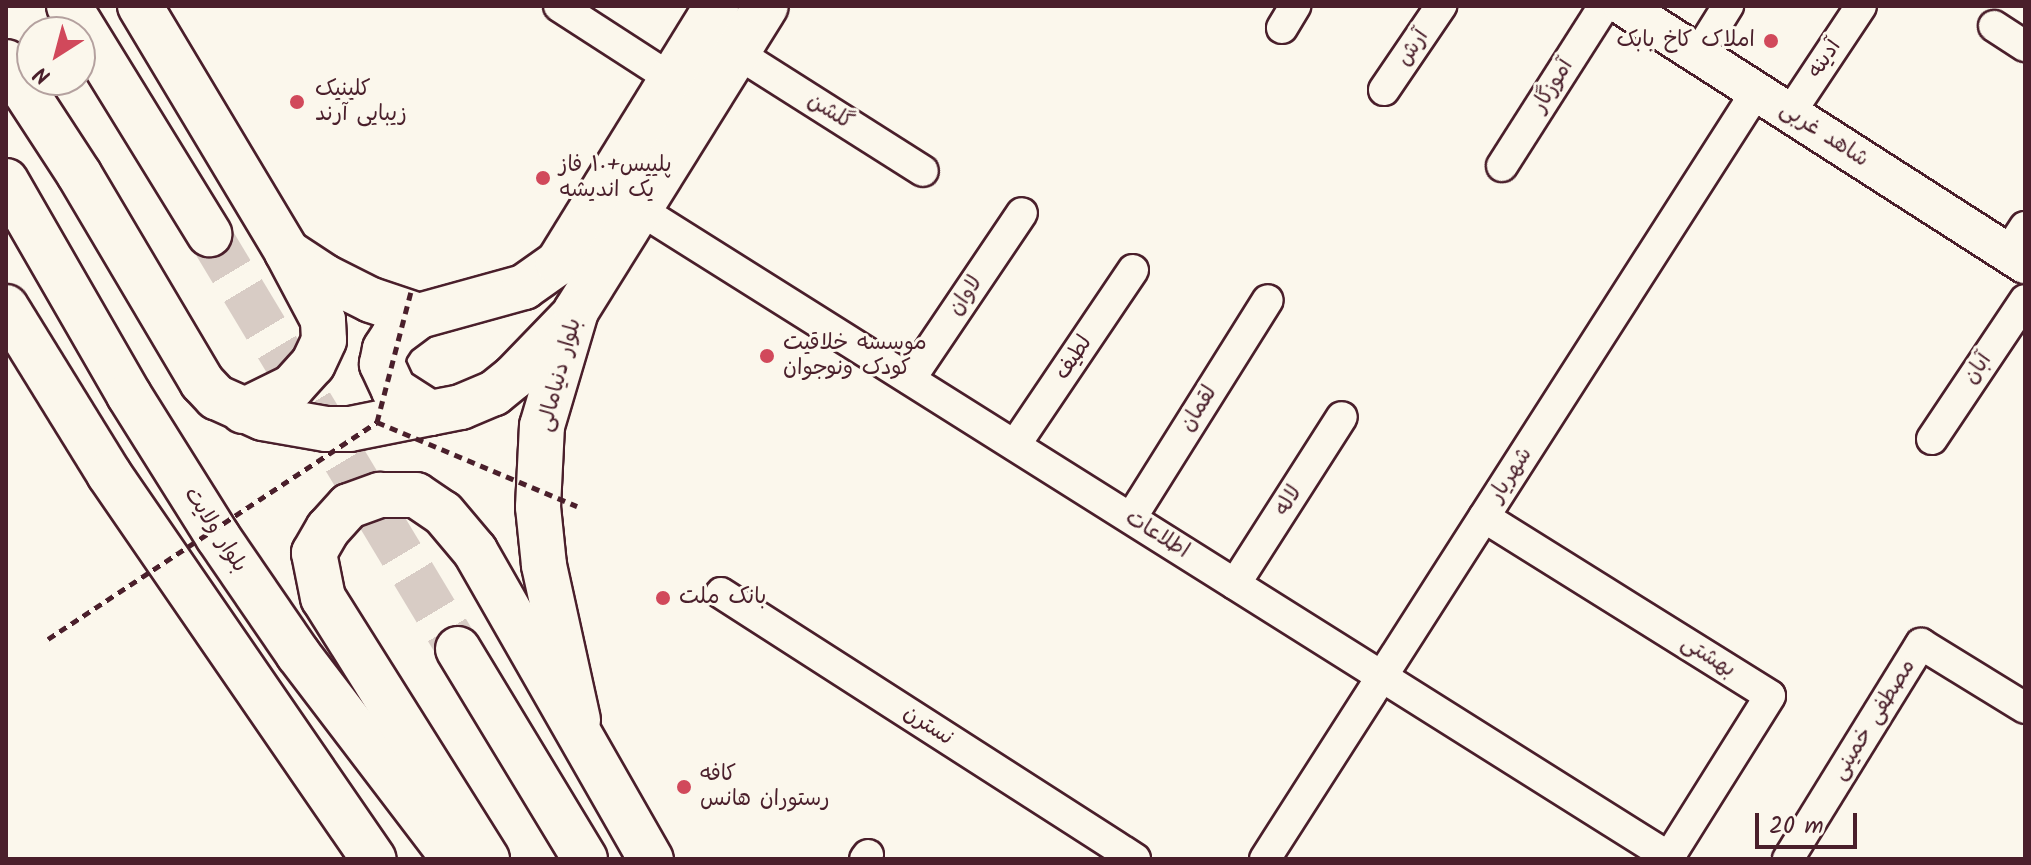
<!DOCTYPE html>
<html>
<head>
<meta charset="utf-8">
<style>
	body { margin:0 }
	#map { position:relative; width:2031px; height:865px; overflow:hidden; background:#fbf7ec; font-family:Kalam,"Playpen Sans Arabic",sans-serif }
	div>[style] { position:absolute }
	.primary-tunnel>* { height:44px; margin-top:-22px; transform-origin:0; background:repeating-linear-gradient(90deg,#d8ccc5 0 44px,transparent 0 66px) }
	.roads { filter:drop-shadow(2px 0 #4a1f2b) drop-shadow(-2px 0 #4a1f2b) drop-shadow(0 2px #4a1f2b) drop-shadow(0 -2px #4a1f2b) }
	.minor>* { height:30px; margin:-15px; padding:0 15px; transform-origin:15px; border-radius:15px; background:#fbf7ec }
	.tertiary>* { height:38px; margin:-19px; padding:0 19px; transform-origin:19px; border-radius:19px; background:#fbf7ec }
	.secondary>* { height:44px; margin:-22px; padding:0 22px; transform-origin:22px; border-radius:22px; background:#fbf7ec }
	.primary>* { height:44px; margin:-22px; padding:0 22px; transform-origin:22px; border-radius:22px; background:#fbf7ec }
	.path-bridge>* { height:5px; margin-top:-2.5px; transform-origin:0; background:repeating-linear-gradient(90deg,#4a1f2b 0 8px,transparent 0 14px) }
	.dots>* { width:22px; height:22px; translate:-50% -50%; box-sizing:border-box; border:4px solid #fbf7ec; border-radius:50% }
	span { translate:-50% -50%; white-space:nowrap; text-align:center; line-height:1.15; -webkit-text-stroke:6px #fbf7ec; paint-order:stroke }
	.poi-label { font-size:22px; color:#4a1f2b }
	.right { translate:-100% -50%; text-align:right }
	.left { translate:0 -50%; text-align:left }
	.street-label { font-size:22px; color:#4a1f2b }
	.frame { position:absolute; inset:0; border:8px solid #4a1f2b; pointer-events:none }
	.north { position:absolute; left:16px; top:16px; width:80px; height:80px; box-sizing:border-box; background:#fbf7ec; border:2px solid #b4a19f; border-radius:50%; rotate:216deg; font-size:22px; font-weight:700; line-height:32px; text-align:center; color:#4a1f2b }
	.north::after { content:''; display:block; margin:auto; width:28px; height:36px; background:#d1495b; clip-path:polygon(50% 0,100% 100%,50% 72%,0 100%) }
	.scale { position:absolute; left:1755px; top:813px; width:102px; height:36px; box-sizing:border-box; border:4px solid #4a1f2b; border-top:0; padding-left:10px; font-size:24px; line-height:28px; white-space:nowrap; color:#4a1f2b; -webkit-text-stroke:6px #fbf7ec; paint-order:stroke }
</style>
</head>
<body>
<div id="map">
	<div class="primary-tunnel">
		<div style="left:209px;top:234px;width:484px;rotate:59deg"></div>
	</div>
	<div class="roads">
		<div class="minor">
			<div style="left:559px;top:6px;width:135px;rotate:32.9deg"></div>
			<div style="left:1994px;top:26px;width:37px;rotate:33deg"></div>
			<div style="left:1282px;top:28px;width:26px;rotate:-59deg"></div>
			<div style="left:737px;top:53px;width:220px;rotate:32.4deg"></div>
			<div style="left:1698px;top:54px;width:57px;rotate:-58deg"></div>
			<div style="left:1384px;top:90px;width:102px;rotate:-55.8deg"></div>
			<div style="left:1790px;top:113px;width:128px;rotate:-56.4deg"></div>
			<div style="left:1502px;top:166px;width:190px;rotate:-57.5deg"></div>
			<div style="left:642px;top:211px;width:1217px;rotate:32.18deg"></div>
			<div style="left:2008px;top:253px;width:31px;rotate:-57deg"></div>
			<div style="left:910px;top:379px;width:200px;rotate:-56deg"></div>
			<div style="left:1932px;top:439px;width:167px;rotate:-56.2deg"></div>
			<div style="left:1015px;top:445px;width:211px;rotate:-56deg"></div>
			<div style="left:1484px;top:517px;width:337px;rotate:32deg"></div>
			<div style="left:1770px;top:696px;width:190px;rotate:122.1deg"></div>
			<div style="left:1131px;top:518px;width:257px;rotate:-57.9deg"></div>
			<div style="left:1235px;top:584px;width:198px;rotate:-57.4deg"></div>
			<div style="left:721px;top:593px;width:492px;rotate:32.7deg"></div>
			<div style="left:865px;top:859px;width:5px;rotate:-53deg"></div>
			<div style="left:1265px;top:859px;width:911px;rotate:-57.37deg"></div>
			<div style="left:1788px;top:859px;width:253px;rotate:-58.3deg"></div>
			<div style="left:1921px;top:644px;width:122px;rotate:31.6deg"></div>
		</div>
		<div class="tertiary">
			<div style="left:1623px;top:6px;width:478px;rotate:32.7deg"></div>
		</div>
		<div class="secondary">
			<div style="left:140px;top:6px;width:287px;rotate:59.1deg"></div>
			<div style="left:287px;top:252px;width:45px;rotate:33.3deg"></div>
			<div style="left:325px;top:277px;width:51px;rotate:26.6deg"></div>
			<div style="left:371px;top:300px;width:51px;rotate:18.4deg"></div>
			<div style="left:570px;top:319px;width:81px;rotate:134deg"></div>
			<div style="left:514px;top:377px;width:26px;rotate:141deg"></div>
			<div style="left:494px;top:393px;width:36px;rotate:157deg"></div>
			<div style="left:461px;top:407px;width:32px;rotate:169deg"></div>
			<div style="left:430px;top:413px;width:43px;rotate:-147.4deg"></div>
			<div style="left:394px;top:390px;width:29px;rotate:-115deg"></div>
			<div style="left:382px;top:364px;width:15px;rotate:-79deg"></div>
			<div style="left:385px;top:349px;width:17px;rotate:-57deg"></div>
			<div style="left:394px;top:335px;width:31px;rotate:-37deg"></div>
			<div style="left:419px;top:316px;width:109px;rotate:-15.4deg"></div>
			<div style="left:524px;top:287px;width:42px;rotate:-35.2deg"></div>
			<div style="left:558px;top:263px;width:302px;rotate:-58.3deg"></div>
			<div style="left:578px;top:720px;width:159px;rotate:-102.4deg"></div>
			<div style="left:544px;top:565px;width:58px;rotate:-95.9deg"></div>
			<div style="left:538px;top:507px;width:81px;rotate:-87.2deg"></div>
			<div style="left:542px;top:426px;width:120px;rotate:-73.5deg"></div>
			<div style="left:576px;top:311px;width:359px;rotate:-58.1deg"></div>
		</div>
		<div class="primary">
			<div style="left:69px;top:6px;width:268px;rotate:58.4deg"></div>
			<div style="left:6px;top:62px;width:134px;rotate:56.9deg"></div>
			<div style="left:79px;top:174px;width:242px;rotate:59.4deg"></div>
			<div style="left:202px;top:382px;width:21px;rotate:47deg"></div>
			<div style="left:216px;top:397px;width:51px;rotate:24.1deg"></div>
			<div style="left:263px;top:418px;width:64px;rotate:9.9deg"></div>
			<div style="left:326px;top:429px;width:24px"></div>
			<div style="left:350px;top:429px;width:82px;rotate:-11.3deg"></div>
			<div style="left:6px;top:181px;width:247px;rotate:60.1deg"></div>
			<div style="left:129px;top:395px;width:168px;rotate:57.9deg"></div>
			<div style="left:218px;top:537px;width:142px;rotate:55.6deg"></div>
			<div style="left:298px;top:654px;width:258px;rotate:52.7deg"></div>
			<div style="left:6px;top:307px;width:196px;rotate:58.3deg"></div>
			<div style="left:109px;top:474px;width:467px;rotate:55.5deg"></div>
			<div style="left:243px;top:411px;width:55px;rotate:-26.1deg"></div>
			<div style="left:292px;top:387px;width:31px;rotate:-48deg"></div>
			<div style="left:313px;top:364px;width:26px;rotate:-65deg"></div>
			<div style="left:324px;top:340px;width:20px;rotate:-93deg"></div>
			<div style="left:323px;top:320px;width:77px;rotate:-117.9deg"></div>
			<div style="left:458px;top:649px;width:245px;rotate:58.8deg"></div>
			<div style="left:487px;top:859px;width:308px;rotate:-122.1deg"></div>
			<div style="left:323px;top:598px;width:46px;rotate:-101.3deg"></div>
			<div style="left:314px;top:553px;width:28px;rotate:-60deg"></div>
			<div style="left:328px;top:529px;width:31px;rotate:-48deg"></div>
			<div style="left:349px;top:506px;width:33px;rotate:-20deg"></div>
			<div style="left:380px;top:495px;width:36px"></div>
			<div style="left:416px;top:495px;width:32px;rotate:34deg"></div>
			<div style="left:443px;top:513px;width:50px;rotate:49.9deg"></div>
			<div style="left:475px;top:551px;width:355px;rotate:60.3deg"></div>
		</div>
	</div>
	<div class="path-bridge">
		<div style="left:377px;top:422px;width:138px;rotate:-75.4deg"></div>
		<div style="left:48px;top:639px;width:394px;rotate:-33.4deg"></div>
		<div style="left:377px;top:422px;width:217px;rotate:22.8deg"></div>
	</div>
	<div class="dots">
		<div style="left:1771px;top:41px;background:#d1495b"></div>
		<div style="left:297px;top:102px;background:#d1495b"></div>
		<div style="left:543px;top:178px;background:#d1495b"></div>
		<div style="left:767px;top:356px;background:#d1495b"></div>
		<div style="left:663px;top:598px;background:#d1495b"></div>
		<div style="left:684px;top:787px;background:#d1495b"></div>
	</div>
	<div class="poi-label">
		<span class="right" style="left:1755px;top:41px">املاک کاخ بابک</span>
		<span class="left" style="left:315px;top:102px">کلینیک<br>زیبایی آرند</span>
		<span class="left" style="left:559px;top:178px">پلییس+١٠ فاز<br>یک اندیشه</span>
		<span class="left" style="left:783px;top:356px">موسسه خلاقیت<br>کودک ونوجوان</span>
		<span class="left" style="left:679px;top:598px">بانک ملت</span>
		<span class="left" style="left:700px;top:787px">کافه<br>رستوران هانس</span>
	</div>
	<div class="street-label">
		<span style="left:1413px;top:48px;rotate:-56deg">آرش</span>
		<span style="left:1825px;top:59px;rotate:-56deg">آدینه</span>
		<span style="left:1553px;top:86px;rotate:-58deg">آموزگار</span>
		<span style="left:830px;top:112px;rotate:32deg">گلشن</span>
		<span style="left:1824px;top:135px;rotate:33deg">شاهد غربی</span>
		<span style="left:966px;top:296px;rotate:-56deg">لاوان</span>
		<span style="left:1074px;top:358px;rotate:-56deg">لطیف</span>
		<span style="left:1978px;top:369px;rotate:-56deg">آبان</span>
		<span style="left:560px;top:375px;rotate:-75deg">بلوار دنیامالی</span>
		<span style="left:1199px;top:409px;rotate:-58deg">لقمان</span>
		<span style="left:1511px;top:475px;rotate:-57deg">شهریار</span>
		<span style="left:1289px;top:501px;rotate:-58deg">لاله</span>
		<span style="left:215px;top:530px;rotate:57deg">بلوار ولایت</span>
		<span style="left:1157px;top:535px;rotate:32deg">اطلاعات</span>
		<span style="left:1708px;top:657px;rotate:32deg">بهشتی</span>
		<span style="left:1874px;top:720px;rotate:-58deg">مصطفی خمینی</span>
		<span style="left:928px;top:726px;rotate:33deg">نسترن</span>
	</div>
	<div class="frame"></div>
	<div class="north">N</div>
	<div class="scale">20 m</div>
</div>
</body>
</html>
